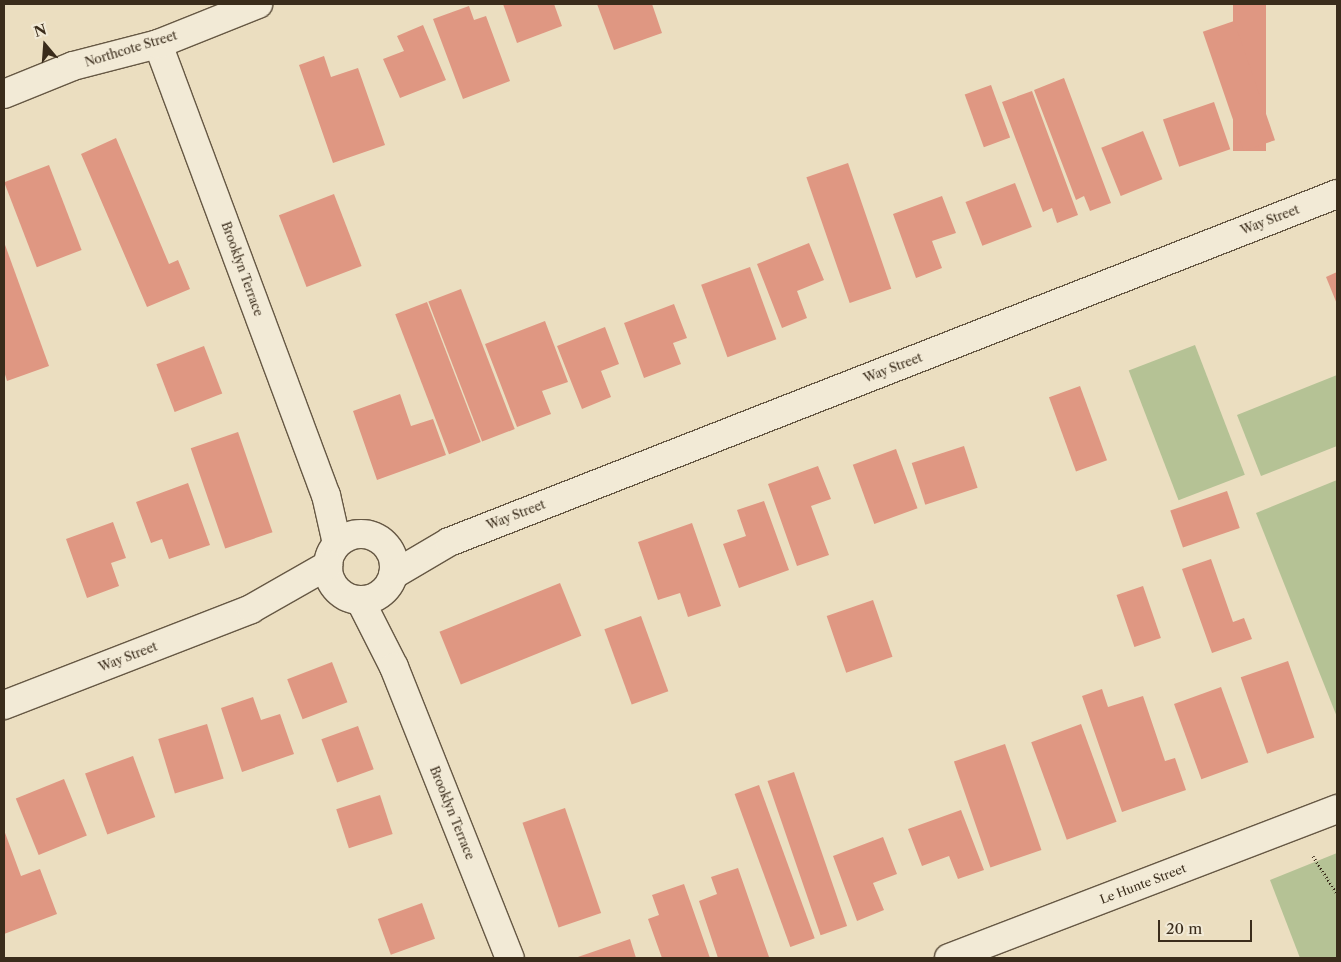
<!DOCTYPE html>
<style>
body{margin:0}
#map{position:relative;width:1341px;height:962px;overflow:hidden;background:#ebdec0;font-family:"Libre Caslon Text",serif}
div>[style]{position:absolute}
.green>*{inset:0;background:#b5c295;transform-origin:0 0}
.building>*{inset:0;background:#df9782;transform-origin:0 0}
.path>*{height:3px;margin-top:-1.5px;transform-origin:0;background:repeating-linear-gradient(90deg,#3a2c1b 0 1px,transparent 0 3.5px)}
.roads{filter:drop-shadow(1px 0 #665844) drop-shadow(-1px 0 #665844) drop-shadow(0 1px #665844) drop-shadow(0 -1px #665844)}
.street>*{height:28px;margin:-14px;padding:0 14px;transform-origin:14px;border-radius:14px;background:#f2ead6}
.street>.ring{margin:-14px;padding:0;box-sizing:content-box;background:none;border:28px solid #f2ead6;border-radius:50%}
span{translate:-50% -50%;white-space:nowrap;text-align:center;line-height:1.15;-webkit-text-stroke:4px #f2ead6;paint-order:stroke}
.street-label{font-size:12px;color:#3a2c1b}
.frame{position:absolute;inset:0;border:5px solid #3a2c1b;pointer-events:none}
.north{position:absolute;left:20px;top:20px;width:50px;height:50px;-webkit-text-stroke:4px #f2ead6;paint-order:stroke;rotate:342deg;font-size:14px;font-weight:700;line-height:20px;text-align:center;color:#3a2c1b}
.north::after{content:'';display:block;margin:auto;width:18px;height:22px;background:#3a2c1b;clip-path:polygon(50% 0,100% 100%,50% 72%,0 100%)}
.scale{position:absolute;left:1158px;top:920px;width:94px;height:22px;box-sizing:border-box;border:2px solid #3a2c1b;border-top:0;padding-left:6px;font-size:15px;line-height:18px;white-space:nowrap;color:#3a2c1b;-webkit-text-stroke:4px #f2ead6;paint-order:stroke}
</style>
<div id="map">
<div class="green">
<div style="left:1195px;top:345px;width:139px;height:71px;rotate:69deg"></div>
<div style="clip-path:polygon(1337px 375px,1337px 446px,1261px 476px,1237px 415px)"></div>
<div style="clip-path:polygon(1337px 480px,1337px 717px,1256px 513px)"></div>
<div style="clip-path:polygon(1337px 853px,1337px 958px,1300px 958px,1270px 880px)"></div>
</div>
<div class="building">
<div style="clip-path:polygon(503px 4px,554px 4px,562px 26px,517px 43px)"></div>
<div style="clip-path:polygon(597px 4px,652px 4px,662px 33px,614px 50px)"></div>
<div style="left:1233px;top:4px;width:33px;height:147px"></div>
<div style="clip-path:polygon(469px 6px,474px 20px,486px 16px,510px 81px,463px 99px,433px 19px)"></div>
<div style="left:1234px;top:21px;width:126px;height:33px;rotate:71deg"></div>
<div style="clip-path:polygon(423px 25px,446px 80px,400px 98px,383px 59px,404px 51px,397px 36px)"></div>
<div style="clip-path:polygon(324px 56px,331px 77px,358px 68px,385px 145px,333px 163px,299px 65px)"></div>
<div style="clip-path:polygon(1064px 78px,1111px 203px,1090px 211px,1084px 196px,1076px 200px,1034px 90px)"></div>
<div style="left:991px;top:85px;width:56px;height:28px;rotate:70deg"></div>
<div style="clip-path:polygon(1032px 91px,1078px 215px,1057px 223px,1052px 208px,1043px 212px,1002px 102px)"></div>
<div style="left:1214px;top:102px;width:50px;height:54px;rotate:71deg"></div>
<div style="left:1143px;top:131px;width:52px;height:45px;rotate:68deg"></div>
<div style="clip-path:polygon(116px 138px,169px 264px,178px 260px,190px 289px,147px 307px,81px 154px)"></div>
<div style="left:848px;top:163px;width:133px;height:44px;rotate:71deg"></div>
<div style="left:49px;top:165px;width:91px;height:48px;rotate:69deg"></div>
<div style="left:1015px;top:183px;width:47px;height:53px;rotate:69deg"></div>
<div style="left:334px;top:194px;width:77px;height:59px;rotate:69deg"></div>
<div style="clip-path:polygon(942px 196px,956px 233px,932px 241px,942px 268px,916px 278px,893px 214px)"></div>
<div style="clip-path:polygon(4px 242px,49px 366px,7px 381px,4px 371px)"></div>
<div style="clip-path:polygon(809px 243px,824px 280px,797px 291px,807px 318px,782px 328px,757px 264px)"></div>
<div style="left:750px;top:267px;width:77px;height:52px;rotate:70deg"></div>
<div style="clip-path:polygon(1337px 272px,1337px 304px,1326px 277px)"></div>
<div style="left:461px;top:289px;width:150px;height:35px;rotate:69deg"></div>
<div style="left:427px;top:302px;width:150px;height:34px;rotate:69deg"></div>
<div style="clip-path:polygon(674px 304px,687px 338px,673px 343px,681px 364px,644px 378px,624px 323px)"></div>
<div style="clip-path:polygon(545px 321px,568px 382px,542px 391px,551px 414px,517px 427px,485px 344px)"></div>
<div style="clip-path:polygon(605px 327px,619px 364px,601px 371px,611px 397px,582px 409px,557px 346px)"></div>
<div style="left:204px;top:346px;width:51px;height:51px;rotate:69deg"></div>
<div style="left:1080px;top:386px;width:79px;height:33px;rotate:70deg"></div>
<div style="clip-path:polygon(400px 394px,411px 426px,433px 419px,446px 455px,377px 480px,353px 411px)"></div>
<div style="left:238px;top:432px;width:106px;height:50px;rotate:71deg"></div>
<div style="left:964px;top:446px;width:44px;height:55px;rotate:72deg"></div>
<div style="left:896px;top:449px;width:63px;height:46px;rotate:70deg"></div>
<div style="clip-path:polygon(818px 466px,831px 499px,811px 506px,829px 555px,797px 566px,768px 484px)"></div>
<div style="clip-path:polygon(188px 483px,210px 545px,169px 559px,162px 539px,151px 543px,136px 502px)"></div>
<div style="left:1227px;top:491px;width:39px;height:60px;rotate:71deg"></div>
<div style="clip-path:polygon(764px 501px,789px 570px,739px 588px,723px 544px,746px 536px,737px 510px)"></div>
<div style="clip-path:polygon(113px 522px,126px 558px,111px 563px,119px 586px,87px 598px,66px 539px)"></div>
<div style="clip-path:polygon(692px 523px,721px 606px,688px 617px,680px 593px,658px 600px,638px 542px)"></div>
<div style="clip-path:polygon(1211px 559px,1233px 622px,1244px 618px,1252px 639px,1212px 653px,1182px 569px)"></div>
<div style="left:560px;top:583px;width:57px;height:130px;rotate:68deg"></div>
<div style="left:1143px;top:586px;width:55px;height:28px;rotate:71deg"></div>
<div style="left:873px;top:600px;width:60px;height:49px;rotate:71deg"></div>
<div style="left:641px;top:616px;width:80px;height:39px;rotate:70deg"></div>
<div style="left:1288px;top:661px;width:81px;height:50px;rotate:71deg"></div>
<div style="left:332px;top:662px;width:43px;height:48px;rotate:69deg"></div>
<div style="left:1221px;top:687px;width:80px;height:50px;rotate:70deg"></div>
<div style="clip-path:polygon(1102px 689px,1108px 707px,1143px 696px,1165px 761px,1175px 758px,1186px 790px,1122px 812px,1082px 696px)"></div>
<div style="clip-path:polygon(253px 697px,261px 720px,280px 714px,294px 754px,242px 772px,221px 708px)"></div>
<div style="left:207px;top:724px;width:57px;height:51px;rotate:73deg"></div>
<div style="left:1081px;top:724px;width:104px;height:53px;rotate:70deg"></div>
<div style="left:358px;top:726px;width:46px;height:39px;rotate:70deg"></div>
<div style="left:1005px;top:744px;width:112px;height:54px;rotate:71deg"></div>
<div style="left:133px;top:756px;width:65px;height:51px;rotate:70deg"></div>
<div style="left:794px;top:772px;width:163px;height:28px;rotate:71deg"></div>
<div style="left:64px;top:779px;width:61px;height:52px;rotate:68deg"></div>
<div style="left:759px;top:785px;width:163px;height:26px;rotate:70deg"></div>
<div style="left:380px;top:795px;width:41px;height:46px;rotate:72deg"></div>
<div style="left:565px;top:808px;width:111px;height:45px;rotate:71deg"></div>
<div style="clip-path:polygon(961px 810px,984px 870px,958px 879px,949px 856px,922px 866px,908px 829px)"></div>
<div style="clip-path:polygon(4px 830px,21px 876px,40px 869px,57px 914px,4px 934px)"></div>
<div style="clip-path:polygon(883px 837px,897px 874px,873px 883px,884px 910px,857px 921px,833px 856px)"></div>
<div style="clip-path:polygon(738px 868px,769px 957px,766px 958px,718px 958px,699px 901px,717px 894px,711px 877px)"></div>
<div style="clip-path:polygon(684px 884px,710px 958px,662px 958px,648px 919px,659px 915px,652px 895px)"></div>
<div style="left:422px;top:903px;width:38px;height:47px;rotate:70deg"></div>
<div style="clip-path:polygon(630px 939px,636px 958px,575px 958px)"></div>
</div>
<div class="path">
<div style="left:1313px;top:856px;width:45px;rotate:57.7deg"></div>
</div>
<div class="roads">
<div class="street">
<div style="left:158px;top:44px;width:481px;rotate:69.6deg"></div>
<div style="left:326px;top:495px;width:50px;rotate:77.3deg"></div>
<div style="left:4px;top:94px;width:74px;rotate:-22.1deg"></div>
<div style="left:73px;top:66px;width:88px;rotate:-14.5deg"></div>
<div style="left:158px;top:44px;width:108px;rotate:-21.8deg"></div>
<div class="ring" style="left:328px;top:534px;width:38px;height:38px"></div>
<div style="left:393px;top:575px;width:65px;rotate:-30.5deg"></div>
<div style="left:449px;top:542px;width:954px;rotate:-21.4deg"></div>
<div style="left:360px;top:600px;width:75px;rotate:63.1deg"></div>
<div style="left:394px;top:667px;width:313px;rotate:68.3deg"></div>
<div style="left:4px;top:705px;width:265px;rotate:-21.2deg"></div>
<div style="left:251px;top:609px;width:89px;rotate:-29.7deg"></div>
<div style="left:949px;top:958px;width:416px;rotate:-21deg"></div>
</div>
</div>
<div class="street-label">
<span style="left:131px;top:49px;rotate:-17deg">Northcote Street</span>
<span style="left:1270px;top:220px;rotate:-21deg">Way Street</span>
<span style="left:242px;top:269px;rotate:70deg">Brooklyn Terrace</span>
<span style="left:893px;top:368px;rotate:-21deg">Way Street</span>
<span style="left:516px;top:515px;rotate:-21deg">Way Street</span>
<span style="left:128px;top:657px;rotate:-21deg">Way Street</span>
<span style="left:452px;top:813px;rotate:68deg">Brooklyn Terrace</span>
<span style="left:1143px;top:884px;rotate:-21deg">Le Hunte Street</span>
</div>
<div class="frame"></div>
<div class="north">N</div>
<div class="scale">20 m</div>
</div>
